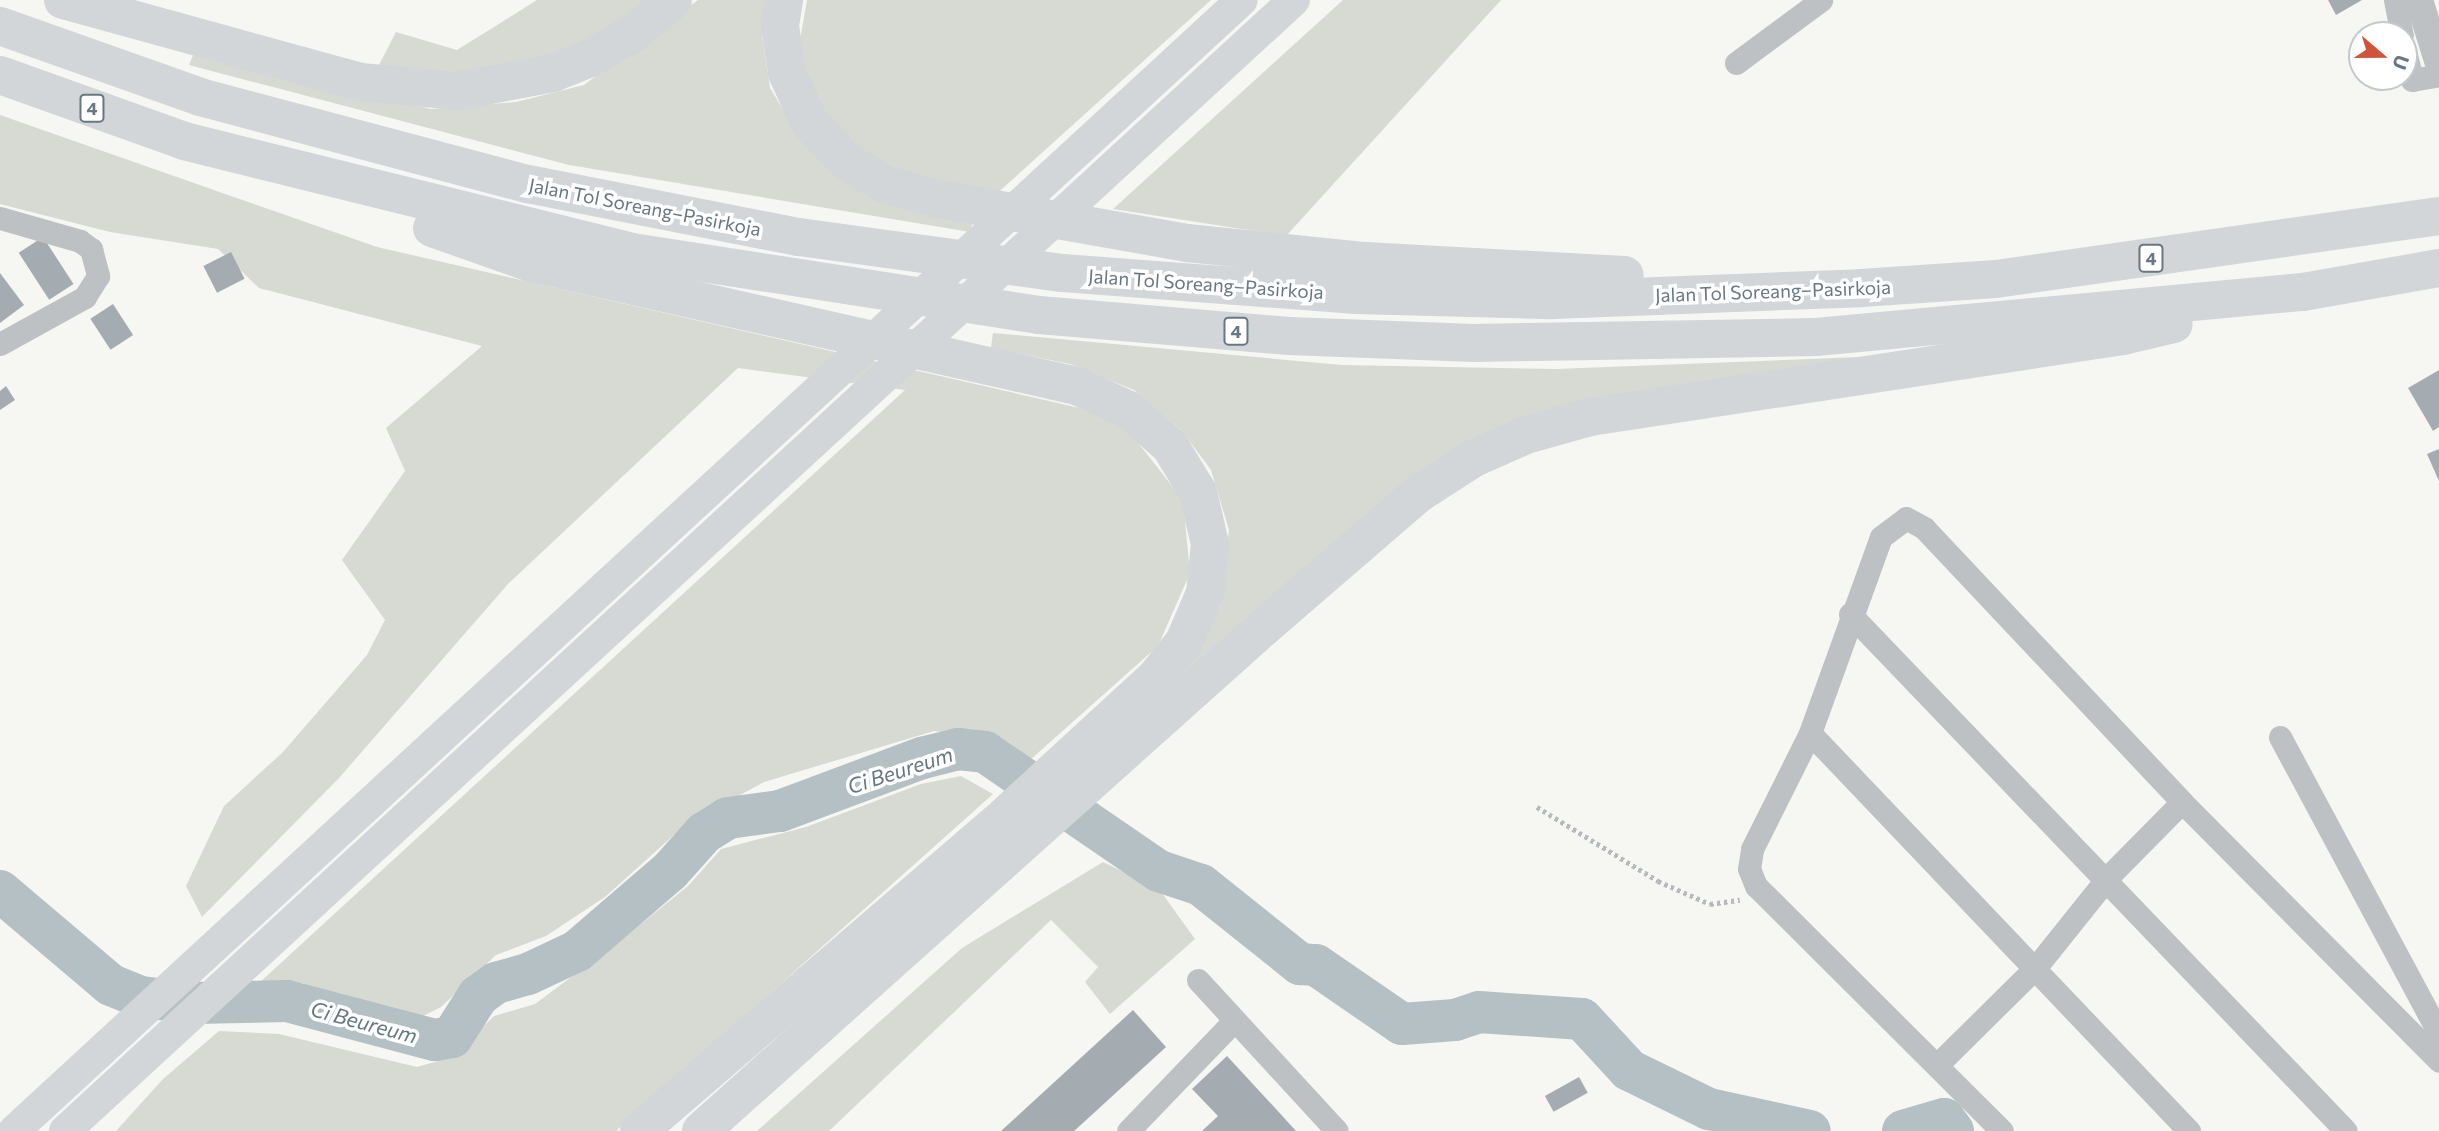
<!DOCTYPE html>
<meta charset="utf-8">
<style>
body{margin:0}
#map{position:relative;width:2439px;height:1131px;overflow:hidden;background:#f6f6f3;font-family:Commissioner,sans-serif}
div>[style]{position:absolute}
.green>*{inset:0;background:#d6dad3}
.river>*{height:42px;margin:-21px;padding:0 21px;transform-origin:21px;border-radius:21px;background:#b4c0c3}
.building>*{inset:0;background:#a5acb1;transform-origin:0 0}
.path>*{height:4.5px;margin-top:-2.25px;transform-origin:0;background:repeating-linear-gradient(90deg,#b7babc 0 3.5px,transparent 0 7px)}
.minor>*{height:23px;margin:-11.5px;padding:0 11.5px;transform-origin:11.5px;border-radius:11.5px;background:#bdc1c4}
.tertiary>*{height:28px;margin:-14px;padding:0 14px;transform-origin:14px;border-radius:14px;background:#bdc1c4}
.secondary>*{height:32px;margin:-16px;padding:0 16px;transform-origin:16px;border-radius:16px;background:#d2d6d9}
.motorway>*{height:38px;margin:-19px;padding:0 19px;transform-origin:19px;border-radius:19px;background:#d2d6d9}
span{translate:-50% -50%;white-space:nowrap;text-align:center;line-height:1.15;-webkit-text-stroke:7px #fff;paint-order:stroke}
.shield-label span{padding:2px 5px;background:#fff;border:2px solid;border-radius:5px;-webkit-text-stroke-width:0}
.shield-label{font-size:18px;color:#687781;font-weight:700}
.street-label{font-size:19px;color:#687781}
.water-label{font-size:21px;color:#64777d;font-style:italic}
.north{position:absolute;left:2348px;top:21px;width:70px;height:70px;box-sizing:border-box;background:#fff;border:2px solid #c3c9cd;border-radius:50%;rotate:110deg;font-size:19px;font-weight:700;line-height:28px;text-align:center;color:#687781}
.north::after{content:'';display:block;margin:auto;width:24px;height:32px;background:#cf5439;clip-path:polygon(50% 0,100% 100%,50% 72%,0 100%)}
</style>
<div id="map">
<div class="green">
<div style="clip-path:polygon(537px 0,654px 0,612px 32px,495px 76px,379px 65px,396px 32px,457px 50px)"></div>
<div style="clip-path:polygon(698px 0,767px 0,762px 35px,770px 88px,803px 142px,973px 222px,970px 232px,569px 165px,189px 65px,194px 53px,431px 109px,516px 102px,584px 85px)"></div>
<div style="clip-path:polygon(807px 0,1211px 0,993px 197px,924px 185px,866px 158px,809px 95px,799px 46px)"></div>
<div style="clip-path:polygon(1343px 0,1501px 0,1286px 236px,1113px 209px)"></div>
<div style="clip-path:polygon(0 115px,377px 247px,1106px 414px,1139px 444px,1183px 500px,1190px 573px,1158px 646px,1030px 760px,1001px 739px,934px 731px,764px 782px,685px 825px,605px 897px,546px 936px,496px 955px,441px 1007px,419px 1018px,388px 1007px,339px 1007px,303px 983px,258px 984px,905px 390px,738px 368px,508px 584px,339px 778px,202px 917px,186px 886px,224px 806px,283px 752px,367px 655px,385px 620px,342px 560px,405px 471px,386px 428px,482px 346px,259px 288px,218px 249px,110px 232px,0 204px)"></div>
<div style="clip-path:polygon(993px 333px,1342px 365px,1556px 369px,1859px 357px,1460px 451px,1179px 679px,1221px 604px,1229px 530px,1211px 470px,1182px 431px,1134px 390px,1070px 364px,991px 348px)"></div>
<div style="clip-path:polygon(961px 776px,993px 794px,616px 1131px,116px 1131px,163px 1079px,219px 1031px,279px 1034px,417px 1067px,452px 1057px,494px 1016px,535px 1004px,621px 940px,688px 886px,721px 849px,806px 827px,921px 784px)"></div>
<div style="clip-path:polygon(1103px 862px,1159px 889px,1195px 939px,1110px 1014px,1085px 982px,1098px 967px,1051px 920px,829px 1131px,757px 1131px,962px 948px)"></div>
</div>
<div class="river">
<div style="left:0;top:891px;width:145px;rotate:40.3deg"></div>
<div style="left:111px;top:985px;width:32px;rotate:22deg"></div>
<div style="left:141px;top:997px;width:53px;rotate:6.5deg"></div>
<div style="left:194px;top:1003px;width:93px;rotate:-1.2deg"></div>
<div style="left:287px;top:1001px;width:153px;rotate:14.8deg"></div>
<div style="left:435px;top:1040px;width:17px;rotate:-10deg"></div>
<div style="left:452px;top:1037px;width:49px;rotate:-57.6deg"></div>
<div style="left:478px;top:996px;width:22px;rotate:-36deg"></div>
<div style="left:496px;top:983px;width:33px;rotate:-16deg"></div>
<div style="left:528px;top:974px;width:54px;rotate:-25.1deg"></div>
<div style="left:577px;top:951px;width:123px;rotate:-40.7deg"></div>
<div style="left:670px;top:871px;width:51px;rotate:-48.2deg"></div>
<div style="left:704px;top:833px;width:28px;rotate:-32deg"></div>
<div style="left:728px;top:818px;width:52px;rotate:-7.7deg"></div>
<div style="left:780px;top:811px;width:152px;rotate:-20.5deg"></div>
<div style="left:922px;top:758px;width:37px;rotate:-14deg"></div>
<div style="left:958px;top:749px;width:27px;rotate:6deg"></div>
<div style="left:985px;top:752px;width:211px;rotate:34.4deg"></div>
<div style="left:1159px;top:871px;width:44px;rotate:18.4deg"></div>
<div style="left:1201px;top:885px;width:127px;rotate:38.6deg"></div>
<div style="left:1300px;top:964px;width:16px;rotate:4deg"></div>
<div style="left:1316px;top:965px;width:104px;rotate:34.5deg"></div>
<div style="left:1402px;top:1024px;width:53px;rotate:-4.3deg"></div>
<div style="left:1455px;top:1020px;width:25px;rotate:-18deg"></div>
<div style="left:1479px;top:1012px;width:103px;rotate:3.9deg"></div>
<div style="left:1582px;top:1019px;width:69px;rotate:47.3deg"></div>
<div style="left:1629px;top:1070px;width:89px;rotate:26deg"></div>
<div style="left:1709px;top:1109px;width:103px;rotate:12.3deg"></div>
<div style="left:1903px;top:1131px;width:43px;rotate:-16.3deg"></div>
<div style="left:1944px;top:1119px;width:15px;rotate:53deg"></div>
</div>
<div class="building">
<div style="clip-path:polygon(2328px 0,2362px 0,2336px 15px)"></div>
<div style="left:43px;top:237px;width:56px;height:29px;rotate:57deg"></div>
<div style="left:231px;top:252px;width:30px;height:31px;rotate:63deg"></div>
<div style="clip-path:polygon(0 273px,24px 305px,0 323px)"></div>
<div style="left:113px;top:304px;width:37px;height:27px;rotate:57deg"></div>
<div style="clip-path:polygon(2439px 370px,2439px 427px,2433px 431px,2408px 388px)"></div>
<div style="clip-path:polygon(6px 386px,15px 400px,0 410px,0 391px)"></div>
<div style="clip-path:polygon(2439px 449px,2439px 481px,2427px 454px)"></div>
<div style="clip-path:polygon(1133px 1010px,1166px 1047px,1084px 1122px,1074px 1131px,1001px 1131px)"></div>
<div style="clip-path:polygon(1227px 1056px,1276px 1109px,1296px 1131px,1202px 1131px,1218px 1116px,1192px 1089px)"></div>
<div style="left:1579px;top:1077px;width:18px;height:39px;rotate:61deg"></div>
</div>
<div class="path">
<div style="left:1537px;top:807px;width:142px;rotate:31.4deg"></div>
<div style="left:1658px;top:881px;width:57px;rotate:23.9deg"></div>
<div style="left:1710px;top:904px;width:30px;rotate:-8deg"></div>
</div>
<div class="minor">
<div style="left:2395px;top:0;width:36px;rotate:79deg"></div>
<div style="left:2404px;top:47px;width:34px;rotate:76deg"></div>
<div style="left:2412px;top:80px;width:27px;rotate:-10deg"></div>
<div style="left:1736px;top:63px;width:106px;rotate:-36.5deg"></div>
<div style="left:0;top:218px;width:83px;rotate:16deg"></div>
<div style="left:80px;top:241px;width:14px;rotate:36deg"></div>
<div style="left:91px;top:249px;width:28px;rotate:75deg"></div>
<div style="left:98px;top:276px;width:25px;rotate:122deg"></div>
<div style="left:85px;top:297px;width:97px;rotate:151.1deg"></div>
<div style="left:1850px;top:614px;width:716px;rotate:46.19deg"></div>
<div style="left:1810px;top:733px;width:550px;rotate:46.4deg"></div>
<div style="left:2280px;top:737px;width:336px;rotate:61.8deg"></div>
<div style="left:1198px;top:980px;width:205px;rotate:47.4deg"></div>
<div style="left:1938px;top:1064px;width:138px;rotate:-44.7deg"></div>
<div style="left:2036px;top:967px;width:115px;rotate:-51.3deg"></div>
<div style="left:2108px;top:877px;width:105px;rotate:-45.4deg"></div>
<div style="left:1128px;top:1131px;width:153px;rotate:-46.1deg"></div>
<div style="left:2002px;top:1131px;width:347px;rotate:-135.1deg"></div>
<div style="left:1756px;top:886px;width:18px;rotate:-112deg"></div>
<div style="left:1749px;top:869px;width:20px;rotate:-81deg"></div>
<div style="left:1752px;top:849px;width:130px;rotate:-63.4deg"></div>
<div style="left:1810px;top:733px;width:208px;rotate:-70.1deg"></div>
<div style="left:1881px;top:537px;width:31px;rotate:-37deg"></div>
<div style="left:1906px;top:518px;width:21px;rotate:29deg"></div>
<div style="left:1924px;top:528px;width:376px;rotate:46.7deg"></div>
<div style="left:2182px;top:802px;width:365px;rotate:45.2deg"></div>
</div>
<div class="tertiary">
<div style="left:2419px;top:0;width:67px;rotate:72.6deg"></div>
</div>
<div class="secondary">
<div style="left:14px;top:1131px;width:1669px;rotate:-42.65deg"></div>
<div style="left:65px;top:1131px;width:1670px;rotate:-42.62deg"></div>
</div>
<div class="motorway">
<div style="left:63px;top:0;width:308px;rotate:15.4deg"></div>
<div style="left:360px;top:82px;width:99px;rotate:5.2deg"></div>
<div style="left:459px;top:91px;width:96px;rotate:-10.8deg"></div>
<div style="left:553px;top:73px;width:40px;rotate:-22deg"></div>
<div style="left:590px;top:58px;width:51px;rotate:-29.6deg"></div>
<div style="left:634px;top:33px;width:51px;rotate:-40.2deg"></div>
<div style="left:784px;top:0;width:26px;rotate:99deg"></div>
<div style="left:780px;top:26px;width:48px;rotate:81.5deg"></div>
<div style="left:787px;top:73px;width:55px;rotate:65.3deg"></div>
<div style="left:810px;top:123px;width:52px;rotate:46.5deg"></div>
<div style="left:846px;top:161px;width:44px;rotate:31.2deg"></div>
<div style="left:884px;top:184px;width:56px;rotate:15.5deg"></div>
<div style="left:938px;top:199px;width:253px;rotate:10deg"></div>
<div style="left:1187px;top:243px;width:179px;rotate:5.8deg"></div>
<div style="left:1365px;top:261px;width:260px;rotate:3.1deg"></div>
<div style="left:0;top:26px;width:212px;rotate:19.5deg"></div>
<div style="left:200px;top:97px;width:339px;rotate:14.9deg"></div>
<div style="left:528px;top:184px;width:276px;rotate:11.1deg"></div>
<div style="left:799px;top:237px;width:266px;rotate:7.8deg"></div>
<div style="left:1063px;top:273px;width:294px;rotate:4.3deg"></div>
<div style="left:1356px;top:295px;width:197px;rotate:1.5deg"></div>
<div style="left:1553px;top:300px;width:308px;rotate:-2.2deg"></div>
<div style="left:1861px;top:288px;width:135px;rotate:-3.8deg"></div>
<div style="left:1996px;top:279px;width:447px;rotate:-8.1deg"></div>
<div style="left:0;top:75px;width:195px;rotate:19.7deg"></div>
<div style="left:184px;top:141px;width:462px;rotate:13.9deg"></div>
<div style="left:632px;top:252px;width:412px;rotate:8.8deg"></div>
<div style="left:1039px;top:315px;width:251px;rotate:4.8deg"></div>
<div style="left:1289px;top:336px;width:185px;rotate:2.2deg"></div>
<div style="left:1474px;top:343px;width:342px;rotate:-1deg"></div>
<div style="left:1816px;top:337px;width:489px;rotate:-5.3deg"></div>
<div style="left:2303px;top:292px;width:138px;rotate:-10deg"></div>
<div style="left:432px;top:228px;width:105px;rotate:19.5deg"></div>
<div style="left:531px;top:263px;width:560px;rotate:12.7deg"></div>
<div style="left:1077px;top:386px;width:57px;rotate:24.8deg"></div>
<div style="left:1129px;top:410px;width:55px;rotate:41.3deg"></div>
<div style="left:1170px;top:446px;width:54px;rotate:58.7deg"></div>
<div style="left:1198px;top:492px;width:53px;rotate:77deg"></div>
<div style="left:1210px;top:544px;width:49px;rotate:95.8deg"></div>
<div style="left:1205px;top:593px;width:53px;rotate:113.2deg"></div>
<div style="left:1184px;top:642px;width:45px;rotate:128.7deg"></div>
<div style="left:1156px;top:677px;width:216px;rotate:137.4deg"></div>
<div style="left:997px;top:823px;width:472px;rotate:139.3deg"></div>
<div style="left:701px;top:1131px;width:757px;rotate:-41.84deg"></div>
<div style="left:1265px;top:626px;width:202px;rotate:-40.8deg"></div>
<div style="left:1418px;top:494px;width:64px;rotate:-32.9deg"></div>
<div style="left:1472px;top:459px;width:59px;rotate:-24deg"></div>
<div style="left:1526px;top:435px;width:66px;rotate:-15.7deg"></div>
<div style="left:1590px;top:417px;width:539px;rotate:-8.64deg"></div>
<div style="left:2123px;top:336px;width:52px;rotate:-13.2deg"></div>
</div>
<div class="shield-label">
<span style="left:92px;top:108px">4</span>
<span style="left:2151px;top:258px">4</span>
<span style="left:1236px;top:331px">4</span>
</div>
<div class="street-label">
<span style="left:645px;top:207px;rotate:11deg">Jalan Tol Soreang–Pasirkoja</span>
<span style="left:1206px;top:284px;rotate:4deg">Jalan Tol Soreang–Pasirkoja</span>
<span style="left:1773px;top:291px;rotate:-2deg">Jalan Tol Soreang–Pasirkoja</span>
</div>
<div class="water-label">
<span style="left:900px;top:770px;rotate:-18deg">Ci Beureum</span>
<span style="left:364px;top:1022px;rotate:15deg">Ci Beureum</span>
</div>
<div class="north">U</div>
</div>
